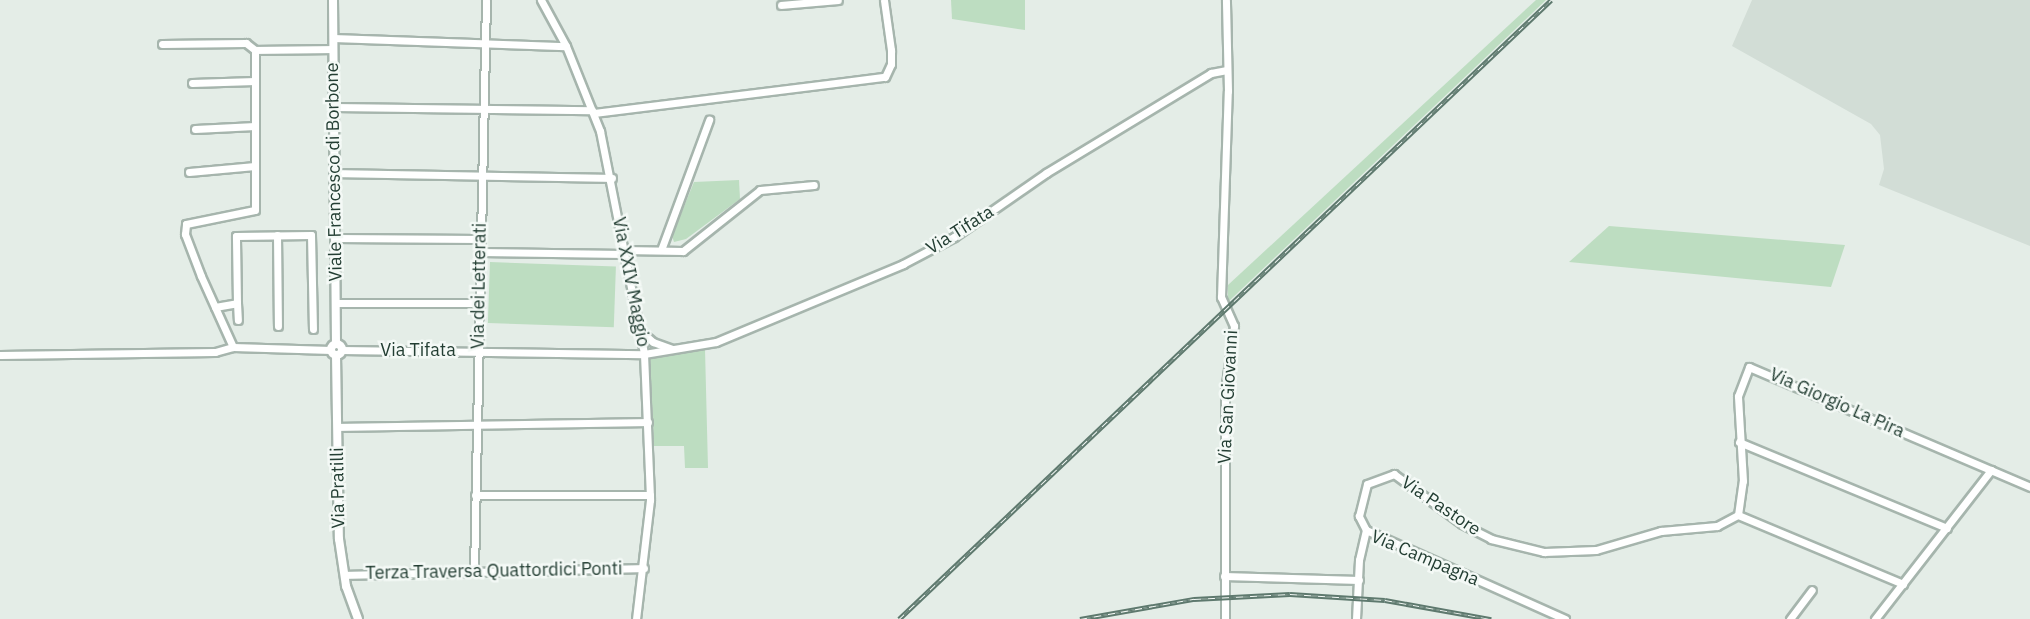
<!DOCTYPE html>
<style>
body{margin:0}
#map{position:relative;width:2030px;height:619px;overflow:hidden;background:#e4ede7;font-family:"IBM Plex Sans",sans-serif}
div>[style]{position:absolute}
.built>*{inset:0;background:#d2ddd6}
.green>*{inset:0;background:#bdddc1;transform-origin:0 0}
.roads{filter:drop-shadow(2px 0 #a6b5ad) drop-shadow(-2px 0 #a6b5ad) drop-shadow(0 2px #a6b5ad) drop-shadow(0 -2px #a6b5ad)}
.minor>*{height:7px;margin:-3.5px;padding:0 3.5px;transform-origin:3.5px;border-radius:3.5px;background:#fff}
.tertiary>*{height:8px;margin:-4px;padding:0 4px;transform-origin:4px;border-radius:4px;background:#fff}
.tertiary>.ring{margin:-4px;padding:0;box-sizing:content-box;background:none;border:8px solid #fff;border-radius:50%}
.rail>*{height:4.5px;margin-top:-2.25px;transform-origin:0;background:repeating-linear-gradient(90deg,#f4f9f6 0 7px,#5e796e 0 14px);box-sizing:border-box;border-block:2px solid #5e796e}
span{translate:-50% -50%;white-space:nowrap;text-align:center;line-height:1.15;-webkit-text-stroke:5px #f4f9f6;paint-order:stroke}
.street-label{font-size:18px;color:#233e33}
</style>
<div id="map">
<div class="built">
<div style="clip-path:polygon(1752px 0,2030px 0,2030px 246px,1879px 185px,1884px 169px,1880px 135px,1871px 124px,1732px 46px)"></div>
</div>
<div class="green">
<div style="clip-path:polygon(951px 0,1025px 0,1025px 30px,952px 19px)"></div>
<div style="clip-path:polygon(1536px 0,1546px 0,1228px 302px,1228px 285px)"></div>
<div style="clip-path:polygon(739px 180px,740px 199px,686px 239px,674px 242px,672px 236px,694px 182px)"></div>
<div style="clip-path:polygon(1609px 226px,1845px 245px,1831px 287px,1569px 262px)"></div>
<div style="left:490px;top:262px;width:126px;height:61px;rotate:2deg"></div>
<div style="clip-path:polygon(705px 349px,708px 468px,685px 468px,684px 446px,654px 446px,650px 358px)"></div>
</div>
<div class="roads">
<div class="minor">
<div style="left:541px;top:0;width:52px;rotate:61.5deg"></div>
<div style="left:566px;top:46px;width:92px;rotate:68.2deg"></div>
<div style="left:600px;top:131px;width:227px;rotate:78.8deg"></div>
<div style="left:644px;top:354px;width:146px;rotate:87.6deg"></div>
<div style="left:650px;top:500px;width:120px;rotate:96.7deg"></div>
<div style="left:781px;top:5px;width:57px;rotate:-5deg"></div>
<div style="left:333px;top:38px;width:233px;rotate:2deg"></div>
<div style="left:162px;top:44px;width:84px;rotate:-0.7deg"></div>
<div style="left:246px;top:43px;width:11px;rotate:38deg"></div>
<div style="left:192px;top:83px;width:63px;rotate:-1.8deg"></div>
<div style="left:334px;top:107px;width:258px;rotate:0.7deg"></div>
<div style="left:594px;top:113px;width:293px;rotate:-7.1deg"></div>
<div style="left:885px;top:77px;width:14px;rotate:-65deg"></div>
<div style="left:891px;top:64px;width:14px;rotate:-90deg"></div>
<div style="left:891px;top:50px;width:50px;rotate:-98deg"></div>
<div style="left:195px;top:129px;width:60px;rotate:-2.9deg"></div>
<div style="left:189px;top:172px;width:66px;rotate:-5.2deg"></div>
<div style="left:334px;top:173px;width:278px;rotate:1deg"></div>
<div style="left:277px;top:235px;width:91px;rotate:89.4deg"></div>
<div style="left:335px;top:238px;width:145px;rotate:0.4deg"></div>
<div style="left:623px;top:250px;width:60px;rotate:1deg"></div>
<div style="left:683px;top:251px;width:98px;rotate:-38.4deg"></div>
<div style="left:760px;top:190px;width:54px;rotate:-5.3deg"></div>
<div style="left:661px;top:250px;width:139px;rotate:-69.7deg"></div>
<div style="left:480px;top:252px;width:144px;rotate:0.8deg"></div>
<div style="left:237px;top:303px;width:17px;rotate:87deg"></div>
<div style="left:336px;top:303px;width:143px"></div>
<div style="left:215px;top:307px;width:22px;rotate:-10deg"></div>
<div style="left:237px;top:303px;width:67px;rotate:-90.9deg"></div>
<div style="left:236px;top:236px;width:75px;rotate:-0.8deg"></div>
<div style="left:311px;top:235px;width:94px;rotate:88.8deg"></div>
<div style="left:638px;top:329px;width:20px;rotate:41deg"></div>
<div style="left:653px;top:342px;width:20px;rotate:20deg"></div>
<div style="left:233px;top:347px;width:78px;rotate:-114.3deg"></div>
<div style="left:201px;top:276px;width:45px;rotate:-110.9deg"></div>
<div style="left:185px;top:234px;width:10px;rotate:-84deg"></div>
<div style="left:186px;top:224px;width:70px;rotate:-11.5deg"></div>
<div style="left:255px;top:210px;width:160px;rotate:-90deg"></div>
<div style="left:255px;top:50px;width:78px;rotate:-0.7deg"></div>
<div style="left:341px;top:350px;width:303px;rotate:0.8deg"></div>
<div style="left:644px;top:354px;width:73px;rotate:-9.5deg"></div>
<div style="left:716px;top:342px;width:203px;rotate:-22.6deg"></div>
<div style="left:903px;top:264px;width:58px;rotate:-27.9deg"></div>
<div style="left:954px;top:237px;width:112px;rotate:-34.8deg"></div>
<div style="left:1046px;top:173px;width:193px;rotate:-31.2deg"></div>
<div style="left:1211px;top:73px;width:16px;rotate:-11deg"></div>
<div style="left:0;top:355px;width:215px;rotate:-0.8deg"></div>
<div style="left:215px;top:352px;width:19px;rotate:-16deg"></div>
<div style="left:233px;top:347px;width:98px;rotate:1.8deg"></div>
<div style="left:337px;top:427px;width:311px;rotate:-0.9deg"></div>
<div style="left:1739px;top:442px;width:225px;rotate:22.5deg"></div>
<div style="left:475px;top:495px;width:175px"></div>
<div style="left:1738px;top:515px;width:34px;rotate:-82deg"></div>
<div style="left:1743px;top:481px;width:85px;rotate:-93.4deg"></div>
<div style="left:1738px;top:396px;width:31px;rotate:-69deg"></div>
<div style="left:1749px;top:367px;width:306px;rotate:23.1deg"></div>
<div style="left:1738px;top:515px;width:179px;rotate:22.7deg"></div>
<div style="left:1366px;top:530px;width:16px;rotate:-117deg"></div>
<div style="left:1359px;top:516px;width:33px;rotate:-76deg"></div>
<div style="left:1367px;top:484px;width:29px;rotate:-20deg"></div>
<div style="left:1394px;top:474px;width:84px;rotate:36.3deg"></div>
<div style="left:1462px;top:524px;width:33px;rotate:27deg"></div>
<div style="left:1491px;top:539px;width:55px;rotate:13.8deg"></div>
<div style="left:1544px;top:552px;width:52px;rotate:-2.2deg"></div>
<div style="left:1596px;top:550px;width:68px;rotate:-16.3deg"></div>
<div style="left:1661px;top:531px;width:56px;rotate:-5.1deg"></div>
<div style="left:1717px;top:526px;width:24px;rotate:-28deg"></div>
<div style="left:474px;top:572px;width:572px;rotate:-88.8deg"></div>
<div style="left:344px;top:575px;width:300px;rotate:-1.3deg"></div>
<div style="left:1224px;top:576px;width:135px;rotate:1.7deg"></div>
<div style="left:1225px;top:619px;width:228px;rotate:-90deg"></div>
<div style="left:1225px;top:391px;width:66px;rotate:-82.1deg"></div>
<div style="left:1234px;top:326px;width:32px;rotate:-114deg"></div>
<div style="left:1221px;top:297px;width:206px;rotate:-88.1deg"></div>
<div style="left:1228px;top:91px;width:91px;rotate:-91.3deg"></div>
<div style="left:1356px;top:619px;width:59px;rotate:-87.1deg"></div>
<div style="left:1359px;top:560px;width:31px;rotate:-77deg"></div>
<div style="left:1366px;top:530px;width:218px;rotate:24.1deg"></div>
<div style="left:1790px;top:619px;width:36px;rotate:-53deg"></div>
<div style="left:1875px;top:619px;width:189px;rotate:-52.1deg"></div>
</div>
<div class="tertiary">
<div style="left:333px;top:0;width:344px;rotate:89.5deg"></div>
<div class="ring" style="left:330.5px;top:343.5px;width:3px;height:3px"></div>
<div style="left:336px;top:355px;width:184px;rotate:89.1deg"></div>
<div style="left:339px;top:539px;width:48px;rotate:81.5deg"></div>
<div style="left:346px;top:586px;width:35px;rotate:70deg"></div>
</div>
</div>
<div class="rail">
<div style="left:899px;top:619px;width:899px;rotate:-43.51deg"></div>
<div style="left:1080px;top:619px;width:116px;rotate:-10deg"></div>
<div style="left:1194px;top:599px;width:96px;rotate:-3deg"></div>
<div style="left:1290px;top:594px;width:95px;rotate:3.6deg"></div>
<div style="left:1385px;top:600px;width:108px;rotate:10.2deg"></div>
</div>
<div class="street-label">
<span style="left:334px;top:172px;rotate:-91deg">Viale Francesco di Borbone</span>
<span style="left:960px;top:230px;rotate:-32deg">Via Tifata</span>
<span style="left:631px;top:282px;rotate:79deg">Via XXIV Maggio</span>
<span style="left:479px;top:286px;rotate:-89deg">Via dei Letterati</span>
<span style="left:418px;top:350px">Via Tifata</span>
<span style="left:1228px;top:397px;rotate:-87deg">Via San Giovanni</span>
<span style="left:1837px;top:403px;rotate:24deg">Via Giorgio La Pira</span>
<span style="left:338px;top:488px;rotate:-91deg">Via Pratilli</span>
<span style="left:1441px;top:506px;rotate:34deg">Via Pastore</span>
<span style="left:1425px;top:558px;rotate:23deg">Via Campagna</span>
<span style="left:494px;top:571px;rotate:-1deg">Terza Traversa Quattordici Ponti</span>
</div>
</div>
